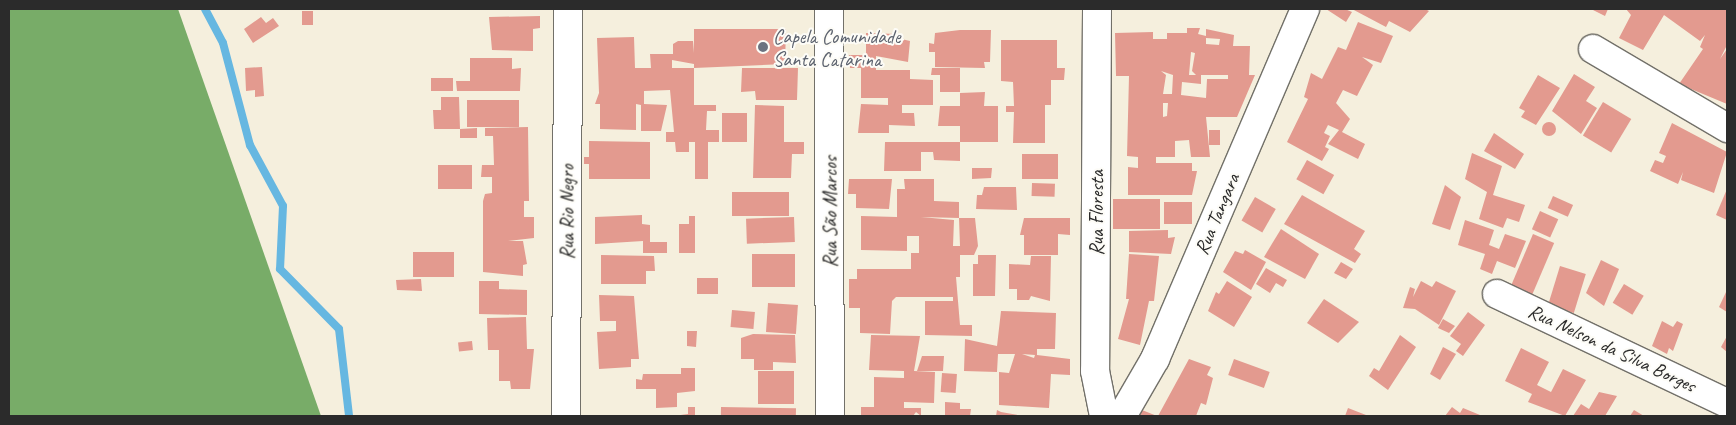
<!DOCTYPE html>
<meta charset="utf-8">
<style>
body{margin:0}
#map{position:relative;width:1736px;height:425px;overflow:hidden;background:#f5efdd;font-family:Caveat,sans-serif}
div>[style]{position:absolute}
.forest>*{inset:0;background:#78ac68}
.stream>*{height:8px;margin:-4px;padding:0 4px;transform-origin:4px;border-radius:4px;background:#66b7e1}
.building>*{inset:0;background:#e39a8f;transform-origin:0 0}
.round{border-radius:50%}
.roads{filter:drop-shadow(1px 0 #727069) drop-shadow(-1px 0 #727069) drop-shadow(0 1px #727069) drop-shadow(0 -1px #727069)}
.minor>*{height:28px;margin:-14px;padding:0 14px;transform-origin:14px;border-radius:14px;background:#fff}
.tertiary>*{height:28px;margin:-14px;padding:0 14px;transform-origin:14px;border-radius:14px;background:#fff}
.dots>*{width:14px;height:14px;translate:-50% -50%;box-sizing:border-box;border:2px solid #fdfcf7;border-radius:50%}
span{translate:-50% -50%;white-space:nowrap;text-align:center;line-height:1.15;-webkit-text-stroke:4px #fdfcf7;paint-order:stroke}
.worship-label{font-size:20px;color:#5b616d}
.left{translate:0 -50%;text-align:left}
.street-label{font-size:20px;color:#2b2b2b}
.frame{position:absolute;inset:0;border:10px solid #2b2b2b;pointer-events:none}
</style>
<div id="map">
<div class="forest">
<div style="clip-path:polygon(9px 9px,178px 9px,321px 416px,9px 416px)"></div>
</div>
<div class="stream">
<div style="left:205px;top:9px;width:38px;rotate:62deg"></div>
<div style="left:223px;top:43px;width:106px;rotate:75.2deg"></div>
<div style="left:250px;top:145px;width:69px;rotate:61.6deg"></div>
<div style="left:283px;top:206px;width:63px;rotate:92.7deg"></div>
<div style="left:280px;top:269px;width:84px;rotate:45.5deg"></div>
<div style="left:339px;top:329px;width:88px;rotate:83.4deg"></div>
</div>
<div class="building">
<div style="clip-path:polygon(1326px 9px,1345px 9px,1352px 12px,1346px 22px)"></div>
<div style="clip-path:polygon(1352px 9px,1425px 9px,1429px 11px,1410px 32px,1389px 21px,1386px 27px)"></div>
<div style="clip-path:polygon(1591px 9px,1608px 9px,1605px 16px)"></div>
<div style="clip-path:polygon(1626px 9px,1727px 9px,1727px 45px,1720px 59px,1727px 49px,1727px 104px,1679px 84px,1703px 49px,1700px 47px,1705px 35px,1700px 41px,1664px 15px,1643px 50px,1619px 38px,1631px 15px)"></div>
<div style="left:302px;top:11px;width:11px;height:14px"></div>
<div style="clip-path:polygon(540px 16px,540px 28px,533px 29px,533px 51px,492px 50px,489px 17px)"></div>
<div style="clip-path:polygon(261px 17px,266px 23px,273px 18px,279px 26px,253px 43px,244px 29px)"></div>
<div style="clip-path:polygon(1358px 22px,1393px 36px,1381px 63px,1362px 57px,1373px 65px,1357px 96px,1343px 90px,1336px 103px,1350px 119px,1342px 132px,1365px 144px,1358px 159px,1328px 144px,1339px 130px,1328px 125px,1324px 133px,1330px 136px,1325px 147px,1329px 149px,1322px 161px,1287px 142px,1308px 99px,1304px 97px,1311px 73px,1322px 79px,1338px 47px,1346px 50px)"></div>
<div style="clip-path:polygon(evenodd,1187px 28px,1200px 28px,1198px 34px,1206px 36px,1206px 29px,1234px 35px,1233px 46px,1250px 46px,1249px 75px,1255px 75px,1237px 117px,1206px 117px,1210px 157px,1191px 157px,1189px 140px,1175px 141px,1175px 157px,1156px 157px,1156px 163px,1192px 163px,1192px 171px,1197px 171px,1192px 195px,1128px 195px,1128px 167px,1138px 168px,1138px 157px,1127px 156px,1129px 76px,1116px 76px,1115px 33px,1153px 32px,1153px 39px,1167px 39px,1167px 33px,1187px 33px,1187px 28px,1206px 38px,1220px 39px,1219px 45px,1206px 44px,1206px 38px,1187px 28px,1191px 52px,1195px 53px,1192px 71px,1196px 75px,1189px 75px,1191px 52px,1187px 28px,1161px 71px,1173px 75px,1172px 94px,1163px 94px,1166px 75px,1161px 71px,1187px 28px,1201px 75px,1228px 75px,1228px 79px,1207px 79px,1206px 98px,1181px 95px,1182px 82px,1201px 84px,1201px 75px,1187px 28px,1163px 103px,1168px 103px,1167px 116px,1163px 117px,1163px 103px)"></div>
<div style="clip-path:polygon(694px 29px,786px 29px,785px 64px,694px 68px,694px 64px,672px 60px,672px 68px,694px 68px,694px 105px,716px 105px,716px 111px,707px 111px,706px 130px,719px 130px,719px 142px,708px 142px,708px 179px,695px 179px,695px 142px,689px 142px,689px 152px,676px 152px,675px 142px,666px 142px,666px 132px,674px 132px,670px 90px,644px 91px,644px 104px,667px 105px,661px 131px,641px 131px,641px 105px,636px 104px,636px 130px,600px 129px,600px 104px,595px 104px,599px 93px,597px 38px,634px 37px,635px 68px,651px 68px,650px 54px,673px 54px,673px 44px,678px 41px,693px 41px,694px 53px)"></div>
<div style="clip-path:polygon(960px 30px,991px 30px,990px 62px,984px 62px,985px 68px,935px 67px,935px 52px,929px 52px,929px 43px,934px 44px,935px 33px)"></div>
<div style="clip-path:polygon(866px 33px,897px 34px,897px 38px,910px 41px,908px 62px,876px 56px,876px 70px,910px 70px,910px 79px,933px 80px,933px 105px,902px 105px,902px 113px,914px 113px,915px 126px,889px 125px,889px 133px,858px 133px,861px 104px,888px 105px,888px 98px,861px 98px,861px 68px,850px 68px,849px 55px,866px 55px)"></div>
<div style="clip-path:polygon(1001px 40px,1057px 40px,1057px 68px,1065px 68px,1064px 80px,1051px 80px,1051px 105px,1045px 105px,1045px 143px,1013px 143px,1014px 112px,1006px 112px,1006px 106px,1014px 106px,1013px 82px,1001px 81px)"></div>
<div style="clip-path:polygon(470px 58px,512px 58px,512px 69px,521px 68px,520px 91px,457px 91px,456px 81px,470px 81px)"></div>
<div style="clip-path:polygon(262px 67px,264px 96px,255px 97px,255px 90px,246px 91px,245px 68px)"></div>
<div style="clip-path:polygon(742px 68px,798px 68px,797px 100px,756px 100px,755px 91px,741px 92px)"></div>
<div style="clip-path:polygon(932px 68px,960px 68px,960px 92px,940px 92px,940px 75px,931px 75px)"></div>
<div style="clip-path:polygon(1574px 74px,1595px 87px,1586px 101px,1597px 108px,1581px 134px,1552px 111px)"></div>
<div style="clip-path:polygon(1538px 75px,1560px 88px,1536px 125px,1521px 117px,1525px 111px,1519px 108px)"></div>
<div style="left:453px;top:78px;width:13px;height:22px;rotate:90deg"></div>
<div style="clip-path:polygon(985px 92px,984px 106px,998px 106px,998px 142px,960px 142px,960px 126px,938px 126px,940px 106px,960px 106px,960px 93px)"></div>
<div style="clip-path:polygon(441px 97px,459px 97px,460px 129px,477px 128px,477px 138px,460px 138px,460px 129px,434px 129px,433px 110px,441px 110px)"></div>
<div style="left:467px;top:100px;width:52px;height:27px"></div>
<div style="left:1603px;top:102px;width:33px;height:39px;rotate:31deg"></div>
<div style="clip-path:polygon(755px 105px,784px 106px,784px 142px,804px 142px,804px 154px,792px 154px,791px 178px,753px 178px)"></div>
<div style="left:722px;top:113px;width:25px;height:29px"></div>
<div class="round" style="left:1542px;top:122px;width:14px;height:14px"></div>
<div style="clip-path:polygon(1672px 123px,1727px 152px,1714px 193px,1681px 180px,1683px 172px,1678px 184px,1650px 171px,1655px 160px,1663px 163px,1666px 156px,1659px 153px)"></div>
<div style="clip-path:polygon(528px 127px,529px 201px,524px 201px,524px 217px,534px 217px,534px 238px,508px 241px,523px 241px,527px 264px,523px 265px,523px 276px,483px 272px,483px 201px,485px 194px,492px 193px,492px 177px,481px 177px,482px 165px,494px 165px,493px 136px,485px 136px,485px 128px)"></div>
<div style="left:1209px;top:130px;width:11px;height:15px"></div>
<div style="clip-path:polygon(1494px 133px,1524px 154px,1515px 169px,1484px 151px)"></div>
<div style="clip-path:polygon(589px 141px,650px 142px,650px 179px,589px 179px,589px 164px,584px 164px,584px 157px,589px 157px)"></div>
<div style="clip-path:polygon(885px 142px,960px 142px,960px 161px,934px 160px,933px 152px,921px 152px,921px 171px,884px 171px)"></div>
<div style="clip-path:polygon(1472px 153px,1502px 166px,1493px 195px,1525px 205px,1519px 222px,1507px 218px,1503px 228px,1479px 219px,1487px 192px,1465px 179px)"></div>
<div style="left:1058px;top:154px;width:25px;height:36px;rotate:90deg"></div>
<div style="left:1307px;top:160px;width:31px;height:22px;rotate:29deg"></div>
<div style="left:438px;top:165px;width:34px;height:24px"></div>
<div style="clip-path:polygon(972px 168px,992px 168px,991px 178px,972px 179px)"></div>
<div style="clip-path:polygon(849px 179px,892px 179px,889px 209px,856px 208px,856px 194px,848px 194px)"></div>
<div style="clip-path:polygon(904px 179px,934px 179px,934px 201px,959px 202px,959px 218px,921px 217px,954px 220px,953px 246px,960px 246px,959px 218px,975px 218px,978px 246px,974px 255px,960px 255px,960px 277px,956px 277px,960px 325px,972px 325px,972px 336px,925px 335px,925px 301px,953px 301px,953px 297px,896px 297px,892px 301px,890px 334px,860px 333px,860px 308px,849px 308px,849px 279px,857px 279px,857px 269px,911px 269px,911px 253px,919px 253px,919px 236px,907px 236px,907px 251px,861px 250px,861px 216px,897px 217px,897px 189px,905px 189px)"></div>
<div style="left:1032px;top:183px;width:23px;height:13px;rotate:2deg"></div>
<div style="clip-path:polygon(1445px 185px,1461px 197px,1450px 230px,1432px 224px)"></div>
<div style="clip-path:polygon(984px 187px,1016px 187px,1017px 210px,976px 209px,977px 195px,982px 195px)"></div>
<div style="clip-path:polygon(1727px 189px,1727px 220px,1716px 215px)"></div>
<div style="left:732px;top:192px;width:57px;height:24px"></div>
<div style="clip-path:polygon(1302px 195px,1365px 231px,1354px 249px,1361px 254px,1355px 263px,1284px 224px)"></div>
<div style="left:1553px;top:196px;width:22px;height:13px;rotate:24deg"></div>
<div style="left:1255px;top:197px;width:24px;height:27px;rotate:30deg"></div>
<div style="left:1113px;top:199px;width:47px;height:30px"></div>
<div style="left:1164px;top:202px;width:28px;height:22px"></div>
<div style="left:1540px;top:211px;width:20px;height:20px;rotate:24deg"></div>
<div style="clip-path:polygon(642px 215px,642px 224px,650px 225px,650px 242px,667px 242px,667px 253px,643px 253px,643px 241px,595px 244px,595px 217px)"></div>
<div style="clip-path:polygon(689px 216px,695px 216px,695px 253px,679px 253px,679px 224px,689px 224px)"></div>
<div style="left:794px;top:217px;width:25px;height:48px;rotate:88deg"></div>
<div style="clip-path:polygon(1024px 218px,1070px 218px,1070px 235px,1058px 234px,1058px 255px,1024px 255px,1024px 235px,1020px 235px)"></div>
<div style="clip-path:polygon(1465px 220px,1494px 230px,1489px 245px,1499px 249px,1505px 234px,1526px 241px,1515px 268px,1497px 261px,1492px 274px,1480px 269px,1485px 254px,1458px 245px)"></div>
<div style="clip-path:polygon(1281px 229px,1319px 254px,1305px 279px,1264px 257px)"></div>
<div style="clip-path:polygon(1168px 230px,1168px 238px,1175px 237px,1171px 254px,1129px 252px,1129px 231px)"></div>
<div style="left:1533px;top:234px;width:23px;height:56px;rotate:23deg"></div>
<div style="clip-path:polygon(1245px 250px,1266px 262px,1251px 290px,1223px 272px,1235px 251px,1243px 254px)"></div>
<div style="left:413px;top:252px;width:41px;height:25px"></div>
<div style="left:752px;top:254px;width:43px;height:33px"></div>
<div style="clip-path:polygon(1129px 254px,1159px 256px,1154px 301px,1149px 301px,1140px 345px,1118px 339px,1129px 299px,1126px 299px)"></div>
<div style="clip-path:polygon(601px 255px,654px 256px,655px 271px,646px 271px,646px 284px,601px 284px)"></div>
<div style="clip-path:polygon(978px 255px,996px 255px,995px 296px,973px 296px,973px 264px,978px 264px)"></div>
<div style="clip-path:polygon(1031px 256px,1051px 256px,1050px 301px,1031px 296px,1029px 300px,1017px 300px,1017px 289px,1009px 289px,1009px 264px,1030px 265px)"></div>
<div style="clip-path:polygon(1601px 260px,1619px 269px,1604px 306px,1586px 293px)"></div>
<div style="clip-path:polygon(1341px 262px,1353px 269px,1346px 279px,1334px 273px)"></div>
<div style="left:1560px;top:266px;width:27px;height:41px;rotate:17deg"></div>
<div style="clip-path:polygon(1266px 268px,1287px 280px,1283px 287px,1276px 283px,1270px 293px,1256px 284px)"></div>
<div style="left:697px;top:278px;width:21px;height:16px"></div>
<div style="clip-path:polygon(421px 279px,422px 291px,397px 290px,396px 280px)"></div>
<div style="clip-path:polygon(479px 281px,499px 281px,499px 289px,527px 290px,527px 315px,479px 314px)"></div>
<div style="clip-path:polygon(1227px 281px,1252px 297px,1234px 327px,1208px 311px,1216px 292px,1219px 294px)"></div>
<div style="clip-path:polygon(1421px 281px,1432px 287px,1436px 281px,1456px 291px,1439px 325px,1415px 309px,1403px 308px,1410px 287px,1415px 289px,1413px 297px)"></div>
<div style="left:1624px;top:284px;width:23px;height:22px;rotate:31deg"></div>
<div style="clip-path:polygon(1727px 290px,1727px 312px,1719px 307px)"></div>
<div style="clip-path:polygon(599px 295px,634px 296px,639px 359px,631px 359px,631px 367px,599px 369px,597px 332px,616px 331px,616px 321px,600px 321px)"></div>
<div style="clip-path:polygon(1324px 299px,1359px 322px,1338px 343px,1307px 323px)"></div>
<div style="left:768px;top:303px;width:30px;height:29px;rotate:4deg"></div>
<div style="left:732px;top:310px;width:23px;height:17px;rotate:5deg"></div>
<div style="clip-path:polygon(evenodd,1001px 311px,1056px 313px,1055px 349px,1037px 349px,1037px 355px,1070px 359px,1070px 375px,1051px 374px,1049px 408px,999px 405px,999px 372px,1009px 373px,1015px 354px,998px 354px,997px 372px,964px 371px,965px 339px,997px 346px,1001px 311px,1022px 354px,1035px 355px,1034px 358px,1022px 354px)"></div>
<div style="clip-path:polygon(1468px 312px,1485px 325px,1463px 356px,1456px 351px,1461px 344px,1450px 336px)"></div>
<div style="clip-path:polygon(526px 317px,527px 349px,534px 349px,530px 389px,511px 389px,510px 381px,499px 381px,499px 350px,488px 350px,487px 318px)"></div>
<div style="clip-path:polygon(1443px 319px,1455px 326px,1449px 333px,1438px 328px)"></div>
<div style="clip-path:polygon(1662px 321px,1673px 327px,1677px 321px,1683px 324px,1673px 351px,1669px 348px,1667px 354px,1652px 346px)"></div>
<div style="clip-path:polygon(687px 331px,697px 331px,696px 347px,687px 346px)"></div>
<div style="clip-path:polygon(753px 334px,795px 335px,796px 363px,773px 362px,773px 370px,754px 370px,754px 359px,741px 359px,741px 338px)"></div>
<div style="clip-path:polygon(871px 335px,920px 336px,914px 371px,935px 372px,934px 403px,904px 402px,904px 408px,921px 408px,921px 416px,916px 412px,913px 416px,861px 416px,861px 407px,874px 407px,874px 377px,904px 378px,904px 371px,869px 370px)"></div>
<div style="clip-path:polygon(1400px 335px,1416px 347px,1388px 390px,1369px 376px,1374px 368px,1379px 371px)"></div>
<div style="clip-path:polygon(1727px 336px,1727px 352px,1721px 347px)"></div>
<div style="left:472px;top:341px;width:9px;height:14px;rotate:84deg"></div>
<div style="clip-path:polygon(1443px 347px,1456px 354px,1440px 380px,1430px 374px)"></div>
<div style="clip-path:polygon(1521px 348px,1549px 362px,1537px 385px,1551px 392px,1563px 369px,1586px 380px,1565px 416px,1528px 402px,1532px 394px,1505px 381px)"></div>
<div style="clip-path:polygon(922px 356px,944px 356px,943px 371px,917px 371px)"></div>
<div style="clip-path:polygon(1189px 359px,1211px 367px,1207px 375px,1213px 378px,1206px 405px,1201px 403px,1196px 416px,1158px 416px)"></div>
<div style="left:1234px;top:359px;width:38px;height:17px;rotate:20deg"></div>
<div style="clip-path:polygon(681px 368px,695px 368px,695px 391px,677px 393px,677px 407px,656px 408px,656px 389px,636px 389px,636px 379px,642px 380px,643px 374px,681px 374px)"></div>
<div style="left:758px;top:371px;width:36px;height:33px"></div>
<div style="left:942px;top:373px;width:15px;height:19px;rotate:4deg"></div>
<div style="clip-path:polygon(1599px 392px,1617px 396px,1605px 416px,1573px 416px,1581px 404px,1589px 409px)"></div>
<div style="clip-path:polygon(945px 402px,960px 403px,960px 409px,971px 409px,970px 416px,945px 416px)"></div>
<div style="clip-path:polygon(688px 407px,695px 407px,695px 416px,673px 416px,688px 414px)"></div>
<div style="left:721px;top:407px;width:75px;height:9px;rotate:1deg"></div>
<div style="clip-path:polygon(1452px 407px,1460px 413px,1463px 408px,1480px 415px,1445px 416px)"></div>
<div style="clip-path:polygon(1348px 408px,1366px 415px,1373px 416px,1345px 416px)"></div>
<div style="clip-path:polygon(997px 410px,1001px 412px,1023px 416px,996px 416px)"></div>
<div style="clip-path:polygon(1142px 410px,1157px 416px,1139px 416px)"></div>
<div style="clip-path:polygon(1634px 410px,1644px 416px,1630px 416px)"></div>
</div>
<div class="roads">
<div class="minor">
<div style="left:1097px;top:9px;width:362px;rotate:90.3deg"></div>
<div style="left:1095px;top:371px;width:46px;rotate:78.7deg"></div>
<div style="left:1593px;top:49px;width:156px;rotate:30.5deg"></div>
<div style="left:1497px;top:294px;width:255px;rotate:25.4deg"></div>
<div style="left:566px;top:416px;width:407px;rotate:-89.7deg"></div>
<div style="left:1122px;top:416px;width:66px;rotate:-59.9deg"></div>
<div style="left:1155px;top:359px;width:381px;rotate:-66.8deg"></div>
</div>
<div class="tertiary">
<div style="left:829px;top:9px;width:407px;rotate:89.9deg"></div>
</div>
</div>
<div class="dots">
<div style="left:763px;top:47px;background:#6b7280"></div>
</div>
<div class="worship-label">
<span class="left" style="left:773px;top:48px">Capela Comunidade<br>Santa Catarina</span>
</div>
<div class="street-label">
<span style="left:567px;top:212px;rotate:-90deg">Rua Rio Negro</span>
<span style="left:830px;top:212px;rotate:-90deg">Rua São Marcos</span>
<span style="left:1096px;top:213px;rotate:-90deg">Rua Floresta</span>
<span style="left:1217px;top:214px;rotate:-67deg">Rua Tangara</span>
<span style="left:1612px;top:348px;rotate:25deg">Rua Nelson da Silva Borges</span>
</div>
<div class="frame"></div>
</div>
